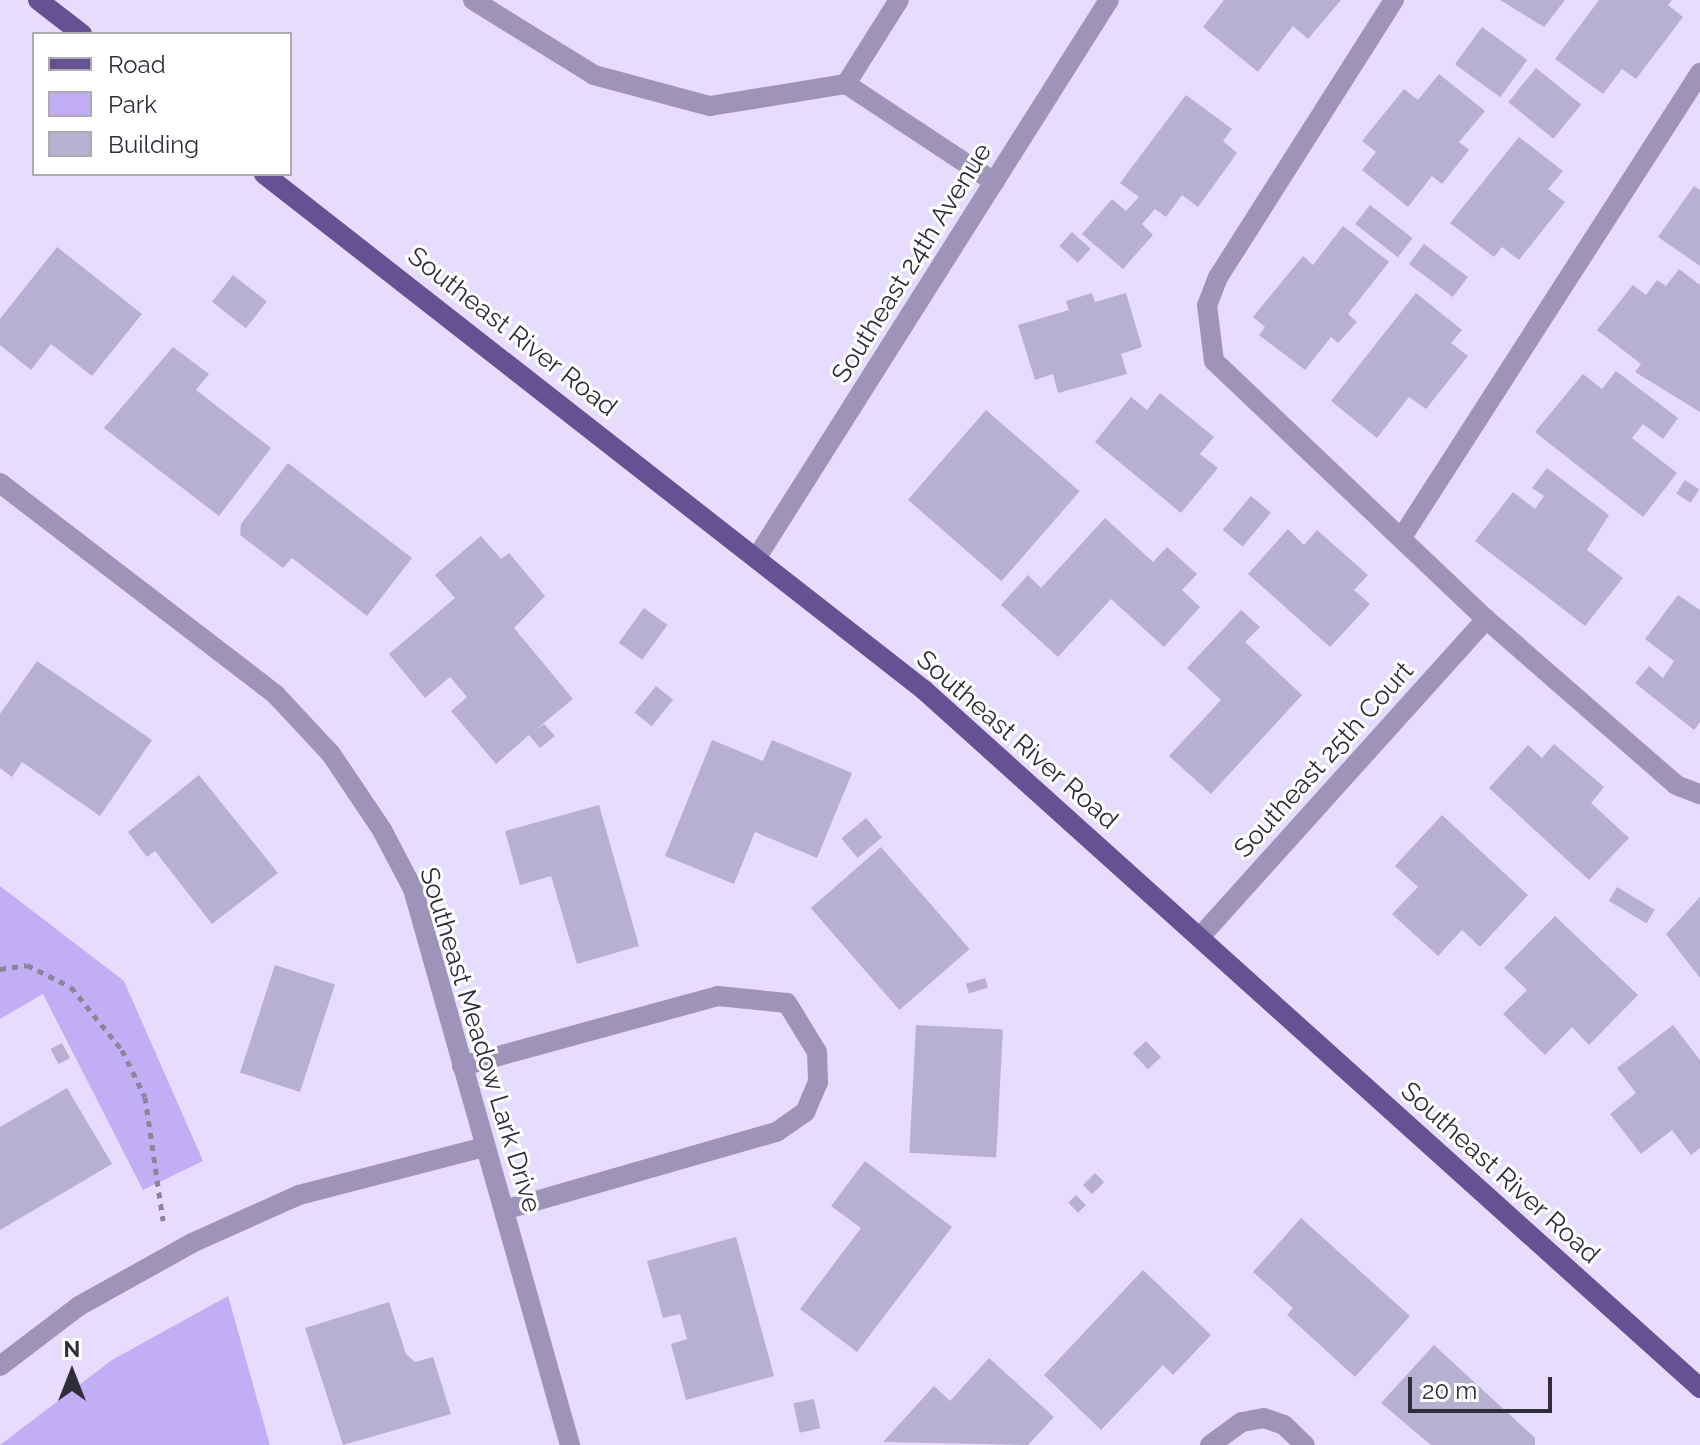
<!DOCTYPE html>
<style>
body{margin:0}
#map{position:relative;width:1700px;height:1445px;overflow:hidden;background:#e5dcfe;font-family:Raleway,sans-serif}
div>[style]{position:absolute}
.green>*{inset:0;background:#c2aef4}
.building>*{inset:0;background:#b8b0d0;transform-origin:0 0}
.path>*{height:5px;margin-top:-2.5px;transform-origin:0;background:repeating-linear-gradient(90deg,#8b859c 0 6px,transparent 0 12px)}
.minor>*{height:20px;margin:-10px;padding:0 10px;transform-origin:10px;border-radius:10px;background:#9e94b9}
.major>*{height:20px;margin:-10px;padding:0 10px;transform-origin:10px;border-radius:10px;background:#665193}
span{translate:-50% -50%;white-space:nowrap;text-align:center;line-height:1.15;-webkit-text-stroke:6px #fff;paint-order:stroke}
.street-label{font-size:26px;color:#312e3b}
.legend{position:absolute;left:32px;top:32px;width:260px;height:144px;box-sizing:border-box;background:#fff;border:2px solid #adabb1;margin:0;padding:10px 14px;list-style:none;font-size:24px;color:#312e3b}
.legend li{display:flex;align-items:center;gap:16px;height:40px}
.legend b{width:40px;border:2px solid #adabb1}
.north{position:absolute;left:32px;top:1333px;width:80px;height:80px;-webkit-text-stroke:6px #fff;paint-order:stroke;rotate:0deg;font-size:22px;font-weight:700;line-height:32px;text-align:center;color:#312e3b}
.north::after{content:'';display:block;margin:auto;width:28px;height:36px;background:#312e3b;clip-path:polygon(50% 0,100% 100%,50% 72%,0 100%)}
.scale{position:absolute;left:1408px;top:1377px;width:144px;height:36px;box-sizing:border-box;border:4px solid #312e3b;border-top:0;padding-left:10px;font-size:24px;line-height:28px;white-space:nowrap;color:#312e3b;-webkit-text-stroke:6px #fff;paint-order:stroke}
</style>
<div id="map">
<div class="green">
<div style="clip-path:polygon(0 886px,124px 981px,203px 1161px,143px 1190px,43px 994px,0 1019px)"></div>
<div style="clip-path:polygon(228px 1296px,270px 1445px,0 1445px,112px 1360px)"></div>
</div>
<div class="building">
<div style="clip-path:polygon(1224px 0,1341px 0,1308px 39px,1293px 26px,1258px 72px,1203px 27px)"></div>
<div style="clip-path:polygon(1500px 0,1565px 0,1544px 27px)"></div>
<div style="clip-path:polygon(1599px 0,1672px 0,1668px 5px,1683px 17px,1636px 79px,1622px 69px,1603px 94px,1555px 59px)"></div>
<div style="left:1482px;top:27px;width:56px;height:46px;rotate:36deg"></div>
<div style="left:1536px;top:68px;width:58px;height:44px;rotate:39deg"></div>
<div style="clip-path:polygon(1439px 74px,1485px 111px,1459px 142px,1469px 150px,1442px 184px,1432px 176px,1408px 207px,1362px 170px,1376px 152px,1362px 141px,1404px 89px,1418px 100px)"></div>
<div style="clip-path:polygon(1186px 95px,1232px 129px,1223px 141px,1237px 153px,1198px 207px,1182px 195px,1166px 217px,1155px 209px,1142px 224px,1153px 235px,1123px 269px,1082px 234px,1112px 199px,1126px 211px,1139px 197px,1120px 183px)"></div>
<div style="clip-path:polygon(1519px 137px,1563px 171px,1548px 189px,1565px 202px,1519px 260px,1502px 247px,1494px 257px,1450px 223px)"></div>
<div style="clip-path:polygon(1694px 186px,1700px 190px,1700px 266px,1658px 237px)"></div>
<div style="left:1370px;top:205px;width:54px;height:24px;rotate:38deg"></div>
<div style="clip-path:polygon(1343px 226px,1389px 262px,1348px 314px,1357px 322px,1338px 343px,1331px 337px,1305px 370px,1259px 335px,1265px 327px,1253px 317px,1303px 256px,1313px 265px)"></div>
<div style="left:1072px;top:232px;width:25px;height:19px;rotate:42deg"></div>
<div style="left:1424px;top:244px;width:55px;height:25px;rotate:37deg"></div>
<div style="clip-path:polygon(57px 247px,142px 314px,92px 376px,51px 344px,31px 370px,0 345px,0 319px)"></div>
<div style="clip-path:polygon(1679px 269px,1700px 285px,1700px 412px,1635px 372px,1641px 364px,1597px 330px,1633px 285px,1646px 295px,1657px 280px,1666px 286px)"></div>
<div style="left:233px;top:275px;width:43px;height:34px;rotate:38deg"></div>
<div style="clip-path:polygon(1092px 293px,1095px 302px,1126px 293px,1142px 347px,1121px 354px,1127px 374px,1058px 393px,1053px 374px,1035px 380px,1018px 325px,1069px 310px,1066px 301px)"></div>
<div style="clip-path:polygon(1416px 293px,1462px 330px,1451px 343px,1468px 356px,1426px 409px,1409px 397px,1377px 438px,1331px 401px)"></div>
<div style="clip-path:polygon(173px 347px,209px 374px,196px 390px,271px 448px,219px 516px,104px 428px)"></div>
<div style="clip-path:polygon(1616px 371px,1678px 418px,1663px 439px,1643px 424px,1632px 438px,1677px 473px,1643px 517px,1535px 432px,1583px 374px,1602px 389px)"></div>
<div style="clip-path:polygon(1160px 393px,1214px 437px,1200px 454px,1218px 468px,1181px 513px,1095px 442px,1131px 397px,1147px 410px)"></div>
<div style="left:986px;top:410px;width:124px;height:119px;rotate:41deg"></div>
<div style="clip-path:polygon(288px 463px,412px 558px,367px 616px,292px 558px,283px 568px,240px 535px,241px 524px)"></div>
<div style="clip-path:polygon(1547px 468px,1609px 515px,1587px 550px,1623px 578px,1585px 626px,1475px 541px,1513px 492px,1535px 509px,1544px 496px,1532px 488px)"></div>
<div style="left:1685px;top:480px;width:17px;height:16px;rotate:33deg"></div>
<div style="left:1251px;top:496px;width:26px;height:44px;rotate:40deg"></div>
<div style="clip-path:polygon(1105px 518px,1153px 562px,1167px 547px,1197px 574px,1182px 590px,1200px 607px,1164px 647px,1111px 599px,1058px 657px,1001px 605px,1028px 575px,1041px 588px)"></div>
<div style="clip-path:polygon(1288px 529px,1304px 545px,1317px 530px,1368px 575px,1354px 590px,1370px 604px,1330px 647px,1248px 574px)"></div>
<div style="clip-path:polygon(481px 536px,501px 559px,509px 553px,545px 596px,514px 628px,573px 699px,534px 731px,544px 724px,555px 736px,540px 748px,529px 735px,496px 764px,451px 711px,467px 697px,450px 677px,425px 698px,389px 654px,455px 598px,435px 575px)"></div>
<div style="clip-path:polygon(1678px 595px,1700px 610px,1700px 722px,1694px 730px,1635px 683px,1649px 666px,1663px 678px,1674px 661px,1645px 639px)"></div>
<div style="left:644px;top:608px;width:29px;height:43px;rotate:36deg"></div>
<div style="clip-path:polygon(1241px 610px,1260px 627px,1245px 642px,1302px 695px,1211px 794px,1169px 756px,1221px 700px,1187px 668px)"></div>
<div style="clip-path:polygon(37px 661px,152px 740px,100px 816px,22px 762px,12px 777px,0 768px,0 714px)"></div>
<div style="left:656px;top:686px;width:22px;height:34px;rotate:39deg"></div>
<div style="clip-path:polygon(712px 740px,763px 761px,772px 740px,852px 773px,817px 858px,755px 832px,734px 884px,665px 856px)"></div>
<div style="clip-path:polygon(1554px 744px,1604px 787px,1591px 803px,1629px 838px,1589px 880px,1489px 788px,1528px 745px,1542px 758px)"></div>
<div style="clip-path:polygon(199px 775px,278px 873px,212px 924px,155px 851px,147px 857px,128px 832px)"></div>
<div style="clip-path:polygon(599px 805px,639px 946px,577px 964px,551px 876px,520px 885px,505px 831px)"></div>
<div style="clip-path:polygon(1442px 815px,1528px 895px,1480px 947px,1462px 930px,1438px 956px,1392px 914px,1418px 887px,1395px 866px)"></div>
<div style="left:866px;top:818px;width:25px;height:32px;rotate:50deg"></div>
<div style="left:881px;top:847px;width:135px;height:93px;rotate:49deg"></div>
<div style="left:1617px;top:887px;width:44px;height:16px;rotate:31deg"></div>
<div style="clip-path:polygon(1700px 897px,1700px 978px,1666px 934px)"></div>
<div style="clip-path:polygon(1555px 916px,1638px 995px,1589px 1045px,1572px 1027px,1545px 1055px,1503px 1014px,1527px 990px,1504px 968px)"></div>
<div style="left:275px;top:965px;width:63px;height:113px;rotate:18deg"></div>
<div style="left:985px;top:978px;width:10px;height:20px;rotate:73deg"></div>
<div style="left:916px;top:1025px;width:87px;height:128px;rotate:3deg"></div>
<div style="clip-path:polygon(1673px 1025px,1700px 1060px,1700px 1148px,1691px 1155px,1672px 1130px,1641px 1154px,1610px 1114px,1636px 1093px,1617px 1068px)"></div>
<div style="left:1146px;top:1041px;width:22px;height:18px;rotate:47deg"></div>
<div style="left:62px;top:1043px;width:17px;height:13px;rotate:62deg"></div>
<div style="clip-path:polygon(67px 1088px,112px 1164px,0 1230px,0 1127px)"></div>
<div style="clip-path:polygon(865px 1161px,952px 1227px,857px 1352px,800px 1309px,861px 1228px,831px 1206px)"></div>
<div style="left:1095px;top:1173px;width:13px;height:17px;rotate:45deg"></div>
<div style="left:1076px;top:1195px;width:14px;height:11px;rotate:45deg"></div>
<div style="clip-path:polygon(1301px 1218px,1410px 1316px,1355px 1377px,1287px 1315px,1293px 1308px,1253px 1272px)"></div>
<div style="clip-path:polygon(736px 1237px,774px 1376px,686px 1400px,671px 1344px,687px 1339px,680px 1314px,663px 1318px,647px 1261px)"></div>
<div style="clip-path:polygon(1143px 1270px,1211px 1335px,1173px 1375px,1163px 1365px,1101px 1430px,1044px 1375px)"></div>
<div style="clip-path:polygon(389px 1302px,406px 1354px,415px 1362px,433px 1357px,451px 1414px,343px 1445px,305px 1328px)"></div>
<div style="clip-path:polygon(1434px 1345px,1535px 1438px,1535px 1445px,1431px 1445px,1381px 1403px)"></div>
<div style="clip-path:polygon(989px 1358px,1054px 1417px,1028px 1445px,883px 1442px,934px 1386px,950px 1401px)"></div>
<div style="left:814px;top:1399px;width:30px;height:21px;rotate:78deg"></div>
</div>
<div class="path">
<div style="left:0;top:969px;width:27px;rotate:-8deg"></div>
<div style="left:27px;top:965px;width:49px;rotate:26.6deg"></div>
<div style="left:71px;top:987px;width:81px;rotate:51deg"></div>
<div style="left:122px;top:1050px;width:52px;rotate:63.9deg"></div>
<div style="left:145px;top:1097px;width:125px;rotate:81.7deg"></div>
</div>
<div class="minor">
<div style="left:473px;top:0;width:142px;rotate:31.8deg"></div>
<div style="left:594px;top:75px;width:120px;rotate:15deg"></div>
<div style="left:710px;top:106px;width:138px;rotate:-9.2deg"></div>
<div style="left:846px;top:84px;width:178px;rotate:33.5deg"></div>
<div style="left:1394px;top:0;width:328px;rotate:122.4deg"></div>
<div style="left:1218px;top:277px;width:30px;rotate:111deg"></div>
<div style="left:1207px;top:305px;width:56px;rotate:82.9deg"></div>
<div style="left:1214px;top:361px;width:375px;rotate:43.5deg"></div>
<div style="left:1486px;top:619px;width:252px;rotate:41.1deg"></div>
<div style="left:1676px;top:785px;width:26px;rotate:21deg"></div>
<div style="left:846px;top:84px;width:99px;rotate:-57.8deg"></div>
<div style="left:0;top:483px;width:348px;rotate:37.5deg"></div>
<div style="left:276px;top:695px;width:81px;rotate:47deg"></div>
<div style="left:331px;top:754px;width:92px;rotate:56.1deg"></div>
<div style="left:382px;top:830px;width:67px;rotate:62.3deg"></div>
<div style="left:413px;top:889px;width:578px;rotate:74.23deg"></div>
<div style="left:1404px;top:534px;width:548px;rotate:-57.3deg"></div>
<div style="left:759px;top:554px;width:655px;rotate:-57.72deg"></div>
<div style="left:1200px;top:937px;width:428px;rotate:-48deg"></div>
<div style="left:462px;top:1066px;width:265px;rotate:-15.3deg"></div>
<div style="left:718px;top:996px;width:69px;rotate:5.8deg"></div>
<div style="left:787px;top:1003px;width:57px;rotate:58.5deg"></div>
<div style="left:817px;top:1052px;width:30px;rotate:88deg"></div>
<div style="left:818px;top:1082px;width:33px;rotate:113deg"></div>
<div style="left:805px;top:1112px;width:35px;rotate:145deg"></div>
<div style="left:776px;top:1132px;width:283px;rotate:164deg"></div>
<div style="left:0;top:1366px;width:99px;rotate:-37.2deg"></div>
<div style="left:79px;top:1306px;width:129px;rotate:-29.1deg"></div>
<div style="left:192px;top:1243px;width:117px;rotate:-24.2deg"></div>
<div style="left:299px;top:1195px;width:192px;rotate:-14.5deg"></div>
<div style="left:1210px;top:1445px;width:39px;rotate:-36deg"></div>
<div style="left:1242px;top:1422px;width:22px;rotate:-10deg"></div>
<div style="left:1264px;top:1418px;width:21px;rotate:19deg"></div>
<div style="left:1284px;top:1425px;width:29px;rotate:44deg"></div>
</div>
<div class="major">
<div style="left:38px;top:0;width:56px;rotate:37.7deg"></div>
<div style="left:264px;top:174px;width:838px;rotate:38.02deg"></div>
<div style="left:924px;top:690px;width:1044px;rotate:41.97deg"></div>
</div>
<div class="street-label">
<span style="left:912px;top:263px;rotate:-58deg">Southeast 24th Avenue</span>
<span style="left:512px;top:332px;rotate:38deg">Southeast River Road</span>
<span style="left:1017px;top:740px;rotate:41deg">Southeast River Road</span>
<span style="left:1324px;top:760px;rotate:-48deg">Southeast 25th Court</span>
<span style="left:480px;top:1040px;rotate:73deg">Southeast Meadow Lark Drive</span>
<span style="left:1500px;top:1173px;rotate:42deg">Southeast River Road</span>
</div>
<ul class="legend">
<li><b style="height:10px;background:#665193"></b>Road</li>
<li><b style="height:22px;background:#c2aef4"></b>Park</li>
<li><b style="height:22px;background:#b8b0d0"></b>Building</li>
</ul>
<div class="north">N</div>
<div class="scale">20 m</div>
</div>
